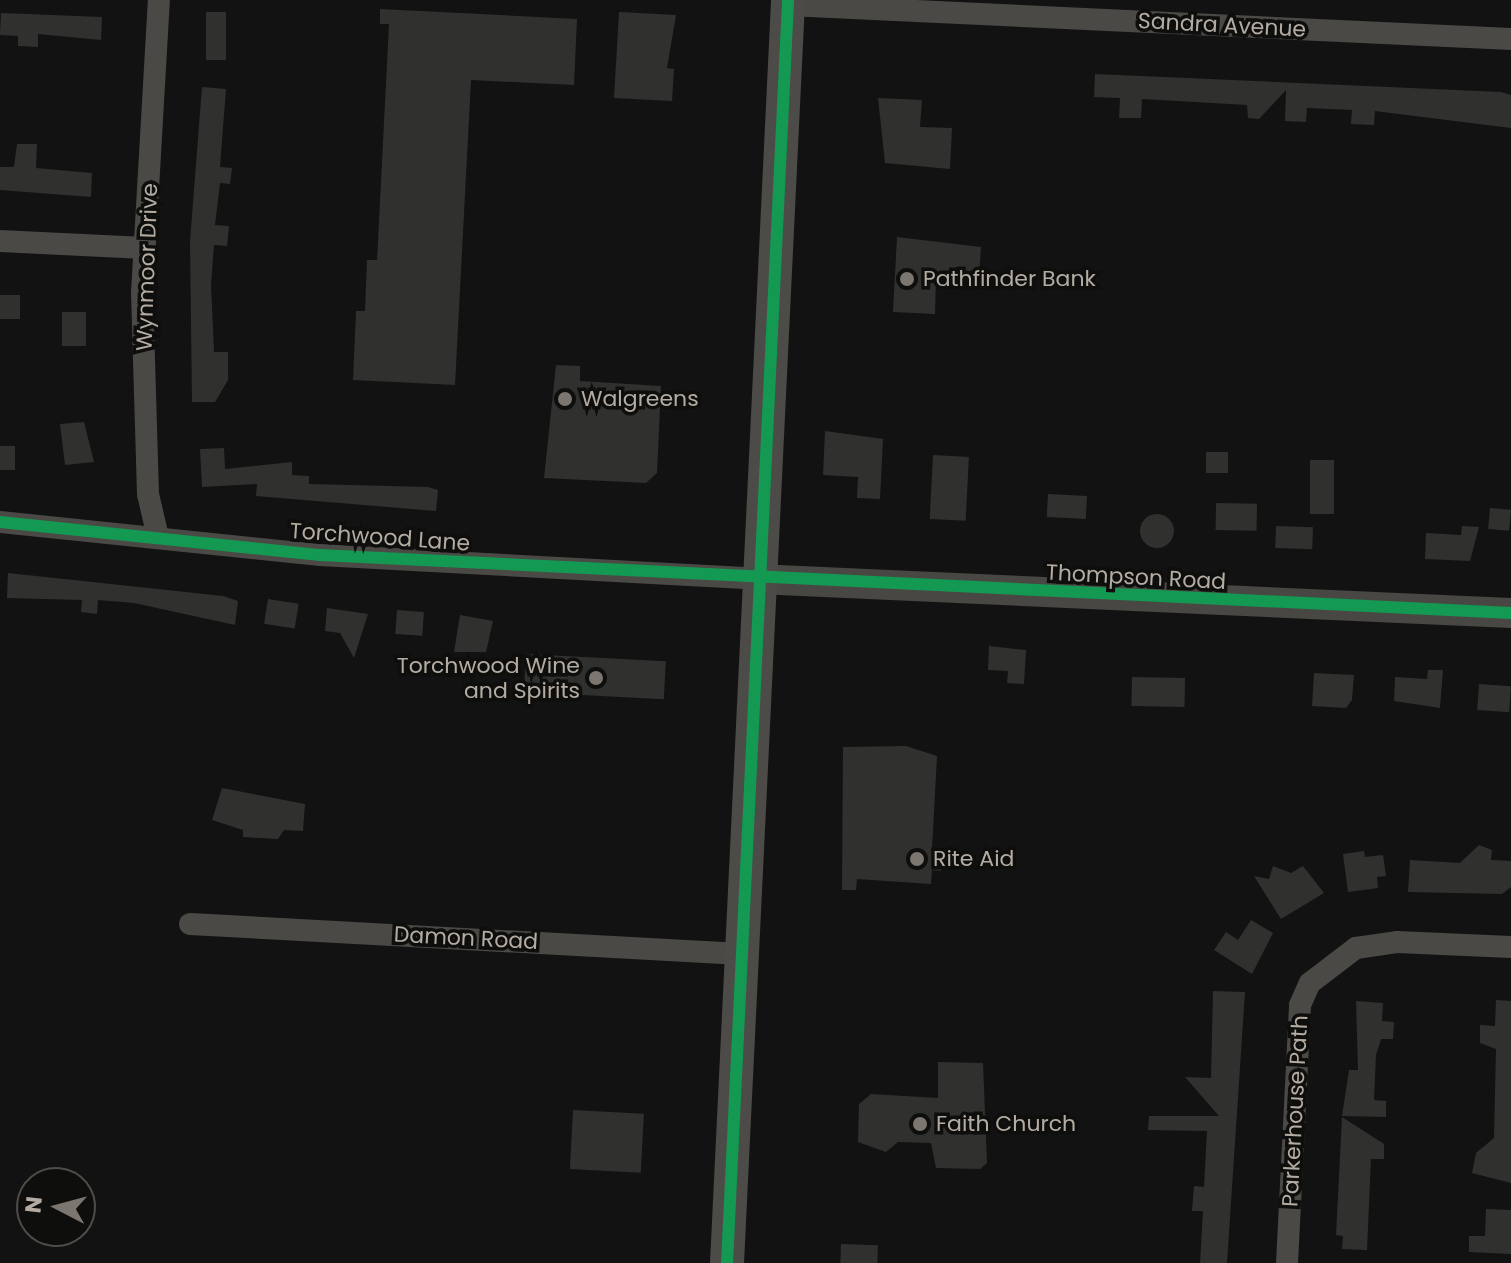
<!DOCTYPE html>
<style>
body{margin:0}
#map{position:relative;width:1511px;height:1263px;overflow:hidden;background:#121212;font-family:Poppins,sans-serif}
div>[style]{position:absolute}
.building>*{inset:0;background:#30302e;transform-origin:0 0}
.round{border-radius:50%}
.street>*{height:22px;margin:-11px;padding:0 11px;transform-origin:11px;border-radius:11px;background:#4b4946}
.secondary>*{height:30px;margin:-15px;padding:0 15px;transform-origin:15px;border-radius:15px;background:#494744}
.primary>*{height:34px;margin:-17px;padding:0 17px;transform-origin:17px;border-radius:17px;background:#4d4b48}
.cycleway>*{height:12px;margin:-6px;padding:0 6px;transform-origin:6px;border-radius:6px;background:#139951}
.dots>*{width:22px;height:22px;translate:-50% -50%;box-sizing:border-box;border:4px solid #0e0e0d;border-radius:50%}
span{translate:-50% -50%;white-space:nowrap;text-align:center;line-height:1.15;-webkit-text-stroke:7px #0e0e0d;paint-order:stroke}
.street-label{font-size:22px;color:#b4aca2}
.poi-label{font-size:22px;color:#b4aca2}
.left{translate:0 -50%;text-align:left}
.right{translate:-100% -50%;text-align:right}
.north{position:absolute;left:16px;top:1167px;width:80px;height:80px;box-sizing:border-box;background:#0e0e0d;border:2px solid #504d49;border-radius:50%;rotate:276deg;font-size:22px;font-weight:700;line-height:32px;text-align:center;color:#b4aca2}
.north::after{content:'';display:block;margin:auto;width:28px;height:36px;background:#7b7670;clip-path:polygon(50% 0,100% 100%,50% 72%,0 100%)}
</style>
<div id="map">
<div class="building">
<div style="clip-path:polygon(380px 9px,577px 19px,574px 85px,471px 80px,455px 385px,353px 380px,356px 311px,365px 311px,367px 260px,377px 260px,389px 24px,380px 24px)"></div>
<div style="left:206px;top:12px;width:20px;height:48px"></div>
<div style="clip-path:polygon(619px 12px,676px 15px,667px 68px,674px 69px,672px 101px,614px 98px)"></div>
<div style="clip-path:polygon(1px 13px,102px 17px,101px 40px,38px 34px,38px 47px,18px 46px,18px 36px,0 35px)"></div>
<div style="clip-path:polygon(1095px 74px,1501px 92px,1511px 95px,1511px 128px,1375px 111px,1374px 125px,1351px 124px,1352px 110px,1307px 108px,1306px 122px,1285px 121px,1286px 90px,1259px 119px,1248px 118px,1247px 105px,1142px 99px,1141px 118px,1119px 118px,1120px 98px,1094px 97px)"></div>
<div style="clip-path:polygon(202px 87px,226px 89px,220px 167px,232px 168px,230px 184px,220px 183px,215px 225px,229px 226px,227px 246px,214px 245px,211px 285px,214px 352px,228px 352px,228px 380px,215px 402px,192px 402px,190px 241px)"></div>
<div style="clip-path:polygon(878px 98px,922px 100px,920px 127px,952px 128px,950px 169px,885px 163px)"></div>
<div style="clip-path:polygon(17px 144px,37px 144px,36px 168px,92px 173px,91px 197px,0 190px,0 167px,14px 167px)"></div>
<div style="clip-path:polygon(897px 237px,981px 247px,979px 278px,936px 277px,935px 314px,893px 312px)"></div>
<div style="left:0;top:295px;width:20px;height:24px"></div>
<div style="left:62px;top:312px;width:24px;height:34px"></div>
<div style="clip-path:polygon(556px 365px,580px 366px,580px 381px,661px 386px,657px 473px,646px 483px,544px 478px)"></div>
<div style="clip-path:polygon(84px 422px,94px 462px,65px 465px,60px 424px)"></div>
<div style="clip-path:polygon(825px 431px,883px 439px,880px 499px,857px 498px,858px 477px,823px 475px)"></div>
<div style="left:0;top:446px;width:15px;height:24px"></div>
<div style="clip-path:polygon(224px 448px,225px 469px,292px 462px,292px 475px,309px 476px,309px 484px,428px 487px,438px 490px,436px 511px,256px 496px,257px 484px,202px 487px,200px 449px)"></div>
<div style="left:1206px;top:452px;width:22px;height:21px"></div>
<div style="left:933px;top:455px;width:36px;height:64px;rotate:3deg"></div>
<div style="left:1310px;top:460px;width:24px;height:54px"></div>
<div style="left:1048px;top:494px;width:39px;height:23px;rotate:3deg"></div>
<div style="left:1216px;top:503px;width:41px;height:27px;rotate:1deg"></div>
<div style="left:1490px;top:508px;width:21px;height:21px;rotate:5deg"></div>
<div class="round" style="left:1140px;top:514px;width:34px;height:34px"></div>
<div style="left:1276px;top:526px;width:37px;height:22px;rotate:2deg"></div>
<div style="clip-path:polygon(1462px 526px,1479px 527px,1470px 561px,1425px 559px,1426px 533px,1461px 535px)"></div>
<div style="clip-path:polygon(8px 573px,223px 596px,238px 601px,235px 625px,134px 603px,98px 600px,97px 614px,81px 612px,82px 600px,7px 598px)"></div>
<div style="left:268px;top:599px;width:31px;height:25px;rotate:9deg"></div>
<div style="clip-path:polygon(327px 608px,368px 614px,354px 658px,340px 633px,325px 631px)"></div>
<div style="left:397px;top:610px;width:27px;height:24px;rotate:4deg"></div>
<div style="clip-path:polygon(460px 615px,493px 621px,486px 652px,454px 652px)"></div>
<div style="clip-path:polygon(989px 646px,1026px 650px,1024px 684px,1007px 683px,1008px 671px,988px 670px)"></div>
<div style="left:526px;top:654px;width:140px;height:38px;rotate:3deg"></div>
<div style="clip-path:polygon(1428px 670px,1443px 670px,1440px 708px,1394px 701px,1395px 677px,1427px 679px)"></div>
<div style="clip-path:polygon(1314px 673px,1354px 675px,1352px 700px,1346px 708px,1312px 706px)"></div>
<div style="left:1132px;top:677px;width:53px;height:29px;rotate:1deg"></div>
<div style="left:1479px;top:684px;width:32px;height:26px;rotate:4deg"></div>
<div style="clip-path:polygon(906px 746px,937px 756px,932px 849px,943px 849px,941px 871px,932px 870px,931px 884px,857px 879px,856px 890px,842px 890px,843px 747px)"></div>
<div style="clip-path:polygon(222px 788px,305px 804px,303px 831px,284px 830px,278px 839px,243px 837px,243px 830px,212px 820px)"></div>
<div style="clip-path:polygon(1479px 845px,1492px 850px,1491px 860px,1511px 861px,1511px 887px,1502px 894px,1408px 892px,1410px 860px,1460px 863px)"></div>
<div style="clip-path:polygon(1364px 851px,1365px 857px,1383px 855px,1386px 876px,1377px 877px,1378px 888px,1348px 892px,1343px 854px)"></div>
<div style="clip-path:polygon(1273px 866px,1291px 873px,1303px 866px,1324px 893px,1281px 919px,1254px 876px,1269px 879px)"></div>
<div style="clip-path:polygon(1251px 920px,1273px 933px,1252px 974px,1214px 950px,1226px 932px,1238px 940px)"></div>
<div style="clip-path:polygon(1213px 991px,1245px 992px,1227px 1263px,1200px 1263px,1203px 1211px,1192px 1211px,1194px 1186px,1204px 1187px,1207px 1131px,1148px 1130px,1149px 1116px,1219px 1116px,1185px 1077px,1211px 1078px)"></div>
<div style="clip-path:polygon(1496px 1000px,1511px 1001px,1511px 1183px,1472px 1173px,1476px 1153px,1494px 1138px,1496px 1049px,1480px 1043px,1480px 1025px,1495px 1026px)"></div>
<div style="clip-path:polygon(1356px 1001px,1383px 1003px,1382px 1021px,1394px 1022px,1393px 1039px,1381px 1039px,1376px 1055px,1374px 1100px,1386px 1101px,1386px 1117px,1342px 1116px,1349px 1070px,1358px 1070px)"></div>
<div style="clip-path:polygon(938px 1062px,983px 1063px,987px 1163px,980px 1169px,936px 1168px,931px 1143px,898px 1142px,886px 1152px,858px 1142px,859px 1104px,871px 1094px,938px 1098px)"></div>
<div style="left:573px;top:1110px;width:71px;height:59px;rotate:3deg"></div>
<div style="clip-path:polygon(1342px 1117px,1384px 1144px,1384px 1159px,1371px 1159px,1367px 1250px,1342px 1249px,1343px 1236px,1336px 1235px)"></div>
<div style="clip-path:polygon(1486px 1209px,1511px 1210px,1511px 1254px,1469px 1252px,1469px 1236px,1485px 1236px)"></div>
<div style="left:841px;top:1244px;width:37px;height:19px;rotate:2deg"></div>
</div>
<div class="street">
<div style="left:788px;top:5px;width:724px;rotate:2.69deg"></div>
<div style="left:0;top:241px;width:145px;rotate:2.8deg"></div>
<div style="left:0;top:522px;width:322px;rotate:5.9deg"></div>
<div style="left:320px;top:555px;width:439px;rotate:3.1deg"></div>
<div style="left:157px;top:533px;width:40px;rotate:-103deg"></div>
<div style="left:148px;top:494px;width:201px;rotate:-91.7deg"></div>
<div style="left:142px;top:293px;width:293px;rotate:-86.7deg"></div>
<div style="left:190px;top:924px;width:552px;rotate:3.12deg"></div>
<div style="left:1287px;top:1263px;width:258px;rotate:-87.1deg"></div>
<div style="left:1300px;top:1005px;width:24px;rotate:-66deg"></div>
<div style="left:1310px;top:983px;width:58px;rotate:-37.3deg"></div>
<div style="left:1356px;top:948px;width:41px;rotate:-8.3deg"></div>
<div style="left:1397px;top:942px;width:114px;rotate:2.5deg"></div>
</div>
<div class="secondary">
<div style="left:758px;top:579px;width:754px;rotate:2.59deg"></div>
</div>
<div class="primary">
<div style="left:727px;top:1263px;width:1264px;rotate:-87.23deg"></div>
</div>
<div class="cycleway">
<div style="left:0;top:522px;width:322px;rotate:5.9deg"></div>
<div style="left:320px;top:555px;width:1192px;rotate:2.79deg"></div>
<div style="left:727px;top:1263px;width:1264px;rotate:-87.23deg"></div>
</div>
<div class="dots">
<div style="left:907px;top:279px;background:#7b7670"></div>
<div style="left:565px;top:399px;background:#7b7670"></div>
<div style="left:596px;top:678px;background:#7b7670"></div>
<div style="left:917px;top:859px;background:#7b7670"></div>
<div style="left:920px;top:1124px;background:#7b7670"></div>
</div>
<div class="street-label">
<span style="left:1222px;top:25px;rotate:3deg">Sandra Avenue</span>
<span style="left:147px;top:267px;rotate:-88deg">Wynmoor Drive</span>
<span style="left:380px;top:537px;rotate:4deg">Torchwood Lane</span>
<span style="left:1136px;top:577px;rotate:3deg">Thompson Road</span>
<span style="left:466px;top:938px;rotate:3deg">Damon Road</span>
<span style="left:1295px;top:1111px;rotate:-87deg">Parkerhouse Path</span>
</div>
<div class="poi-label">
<span class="left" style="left:923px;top:279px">Pathfinder Bank</span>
<span class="left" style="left:581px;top:399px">Walgreens</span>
<span class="right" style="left:580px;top:678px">Torchwood Wine<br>and Spirits</span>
<span class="left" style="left:933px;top:859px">Rite Aid</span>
<span class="left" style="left:936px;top:1124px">Faith Church</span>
</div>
<div class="north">N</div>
</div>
